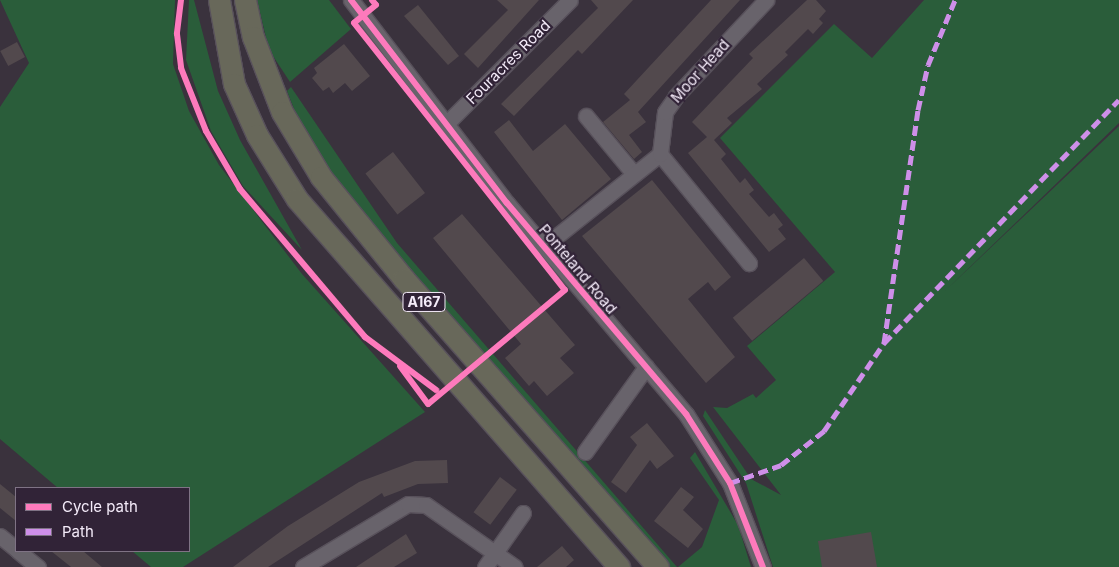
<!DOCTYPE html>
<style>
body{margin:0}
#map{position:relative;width:1119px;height:567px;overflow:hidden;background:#3a323d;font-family:Inter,sans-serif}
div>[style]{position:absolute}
.green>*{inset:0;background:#2a5d3a}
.building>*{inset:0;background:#52494d;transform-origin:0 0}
.roads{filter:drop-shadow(1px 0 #58515b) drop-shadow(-1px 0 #58515b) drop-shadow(0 1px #58515b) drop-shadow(0 -1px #58515b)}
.minor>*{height:15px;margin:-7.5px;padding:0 7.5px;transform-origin:7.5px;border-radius:7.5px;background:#68636b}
.highway>*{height:21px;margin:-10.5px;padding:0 10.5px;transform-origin:10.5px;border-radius:10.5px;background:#68685a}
.quiet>*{height:5px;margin-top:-2.5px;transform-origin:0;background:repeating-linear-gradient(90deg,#ce8fe9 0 10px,transparent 0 15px)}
.cycleway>*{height:6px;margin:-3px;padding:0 3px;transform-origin:3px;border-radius:3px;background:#fd7abc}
span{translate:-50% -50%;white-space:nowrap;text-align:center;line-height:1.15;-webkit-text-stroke:4.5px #312337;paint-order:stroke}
.shield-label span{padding:1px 4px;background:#312337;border:1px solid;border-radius:4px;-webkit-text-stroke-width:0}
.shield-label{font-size:14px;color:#f4ebf9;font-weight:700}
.street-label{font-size:15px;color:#f4ebf9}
.legend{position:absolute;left:15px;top:487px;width:175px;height:65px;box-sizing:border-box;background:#312337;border:1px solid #7f7385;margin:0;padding:6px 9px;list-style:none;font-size:15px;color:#f4ebf9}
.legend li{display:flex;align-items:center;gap:10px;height:25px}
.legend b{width:25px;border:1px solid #7f7385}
</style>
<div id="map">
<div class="green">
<div style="clip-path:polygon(0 0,175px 0,173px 64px,189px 111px,219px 165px,302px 274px,425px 412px,183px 567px,151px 567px,132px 551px,189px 551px,189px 488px,58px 488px,0 439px,0 107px,29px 63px)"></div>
<div style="clip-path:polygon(189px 0,194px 0,218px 91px,240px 140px,302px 250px,243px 186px,211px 131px,186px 60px)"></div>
<div style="clip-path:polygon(257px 0,329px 0,351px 29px,290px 82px,269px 50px)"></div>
<div style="clip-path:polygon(924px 0,1119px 0,1119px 123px,945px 291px,1119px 126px,1119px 567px,773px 567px,746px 483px,703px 416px,705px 410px,751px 479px,781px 495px,713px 407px,727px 408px,753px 394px,756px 398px,776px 380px,747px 346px,835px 272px,720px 138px,834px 24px,872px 58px)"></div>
<div style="clip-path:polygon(291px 87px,397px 243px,677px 567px,668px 567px,357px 210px,303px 132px,287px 91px)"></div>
<div style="clip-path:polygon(695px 452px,738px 525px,751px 567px,678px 567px,702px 547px,719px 500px,690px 458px)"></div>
</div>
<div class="building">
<div style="clip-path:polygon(497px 0,539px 0,478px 68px,464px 54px,508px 10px)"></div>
<div style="clip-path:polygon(591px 0,633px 0,582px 54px,578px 50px,514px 116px,501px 104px,598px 8px)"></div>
<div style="clip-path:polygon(711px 0,740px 0,638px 112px,646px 122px,629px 135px,642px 152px,634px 159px,603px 122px,630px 100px,624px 94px)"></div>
<div style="clip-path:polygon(807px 0,816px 0,826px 11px,819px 19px,823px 23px,813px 34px,808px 29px,785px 52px,788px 55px,757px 84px,762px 89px,727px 118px,732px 123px,714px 140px,726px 154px,721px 159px,740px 183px,745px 178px,754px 190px,749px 194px,769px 217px,774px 213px,783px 225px,778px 229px,786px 239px,769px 252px,688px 153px,707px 137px,692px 122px,753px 58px,749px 54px)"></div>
<div style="clip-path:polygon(418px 5px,459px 56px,448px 65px,404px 16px)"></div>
<div style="left:17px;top:42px;width:17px;height:19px;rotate:62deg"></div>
<div style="clip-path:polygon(344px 44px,370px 76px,352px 91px,345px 83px,333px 93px,329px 87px,323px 91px,312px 78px,317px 73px,314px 68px)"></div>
<div style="clip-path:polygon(509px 120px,533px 151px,565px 124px,611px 179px,562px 220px,494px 132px)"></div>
<div style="left:393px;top:152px;width:52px;height:35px;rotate:52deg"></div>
<div style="clip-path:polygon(652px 180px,731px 277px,715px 291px,708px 282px,688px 299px,735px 357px,706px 383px,582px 236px)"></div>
<div style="clip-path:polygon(462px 214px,575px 345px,560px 358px,574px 373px,547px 396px,534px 381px,529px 386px,505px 358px,521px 344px,433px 238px)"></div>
<div style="left:804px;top:258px;width:30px;height:93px;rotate:50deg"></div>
<div style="clip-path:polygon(647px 423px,674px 456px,657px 469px,650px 460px,626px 493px,611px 482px,637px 445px,630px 437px)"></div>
<div style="clip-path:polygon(447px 460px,448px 483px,418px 484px,384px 497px,382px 493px,268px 567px,233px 567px,288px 526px,359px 482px,415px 461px)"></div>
<div style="left:500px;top:477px;width:21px;height:44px;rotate:37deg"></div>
<div style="clip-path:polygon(0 484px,16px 497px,16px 521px,0 508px)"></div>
<div style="clip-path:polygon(681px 487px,694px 497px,683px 510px,703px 529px,688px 548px,654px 521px)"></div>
<div style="clip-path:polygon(871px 532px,877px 567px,822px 567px,818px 541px)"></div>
<div style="clip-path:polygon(406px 534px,417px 553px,394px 567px,356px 567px)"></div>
<div style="clip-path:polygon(562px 546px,574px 560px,566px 567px,537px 567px)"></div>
<div style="clip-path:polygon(51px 551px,83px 551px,102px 567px,71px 567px)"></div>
</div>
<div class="roads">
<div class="minor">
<div style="left:351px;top:0;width:256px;rotate:52.5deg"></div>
<div style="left:507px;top:203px;width:277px;rotate:49.7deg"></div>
<div style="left:686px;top:414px;width:82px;rotate:57.5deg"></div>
<div style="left:730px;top:483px;width:90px;rotate:68.6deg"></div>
<div style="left:586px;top:116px;width:75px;rotate:50.4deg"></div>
<div style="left:446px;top:124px;width:175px;rotate:-45deg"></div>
<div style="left:660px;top:154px;width:141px;rotate:50.8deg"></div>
<div style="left:543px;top:247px;width:149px;rotate:-38.5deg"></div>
<div style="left:660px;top:154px;width:42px;rotate:-83.2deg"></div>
<div style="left:665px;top:112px;width:19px;rotate:-55deg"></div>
<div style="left:676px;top:96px;width:132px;rotate:-46.8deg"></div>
<div style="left:585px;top:452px;width:105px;rotate:-54.3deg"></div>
<div style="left:0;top:536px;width:21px;rotate:39deg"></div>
<div style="left:18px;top:551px;width:26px;rotate:39deg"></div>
<div style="left:303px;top:567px;width:122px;rotate:-31deg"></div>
<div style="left:408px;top:504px;width:18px;rotate:3deg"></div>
<div style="left:426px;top:505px;width:108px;rotate:34.9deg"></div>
<div style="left:485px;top:567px;width:66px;rotate:-54.9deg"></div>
</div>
<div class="highway">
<div style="left:219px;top:0;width:85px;rotate:79.9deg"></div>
<div style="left:234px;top:84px;width:56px;rotate:65.7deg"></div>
<div style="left:257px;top:135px;width:75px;rotate:58deg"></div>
<div style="left:297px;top:199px;width:489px;rotate:48.8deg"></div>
<div style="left:245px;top:0;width:38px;rotate:78deg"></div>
<div style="left:253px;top:37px;width:80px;rotate:68.9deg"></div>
<div style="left:282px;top:112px;width:76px;rotate:59deg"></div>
<div style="left:321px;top:177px;width:132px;rotate:50.9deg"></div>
<div style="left:404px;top:279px;width:384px;rotate:48.6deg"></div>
</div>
</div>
<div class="quiet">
<div style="left:884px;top:343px;width:235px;rotate:-81.7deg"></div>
<div style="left:918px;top:110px;width:46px;rotate:-77.5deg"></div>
<div style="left:928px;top:65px;width:70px;rotate:-67.4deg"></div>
<div style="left:730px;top:483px;width:54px;rotate:-19.4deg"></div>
<div style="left:781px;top:465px;width:55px;rotate:-38.3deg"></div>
<div style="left:824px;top:431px;width:107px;rotate:-55.7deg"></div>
<div style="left:884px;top:343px;width:338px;rotate:-46deg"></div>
</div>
<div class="cycleway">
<div style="left:181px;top:0;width:34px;rotate:97deg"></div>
<div style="left:177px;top:34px;width:34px;rotate:83deg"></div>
<div style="left:181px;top:68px;width:68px;rotate:68.4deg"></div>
<div style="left:206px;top:131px;width:67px;rotate:59.6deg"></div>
<div style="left:240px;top:189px;width:194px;rotate:49.8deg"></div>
<div style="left:365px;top:337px;width:89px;rotate:36.7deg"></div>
<div style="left:351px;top:0;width:256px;rotate:52.5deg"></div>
<div style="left:507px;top:203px;width:277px;rotate:49.7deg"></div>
<div style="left:686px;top:414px;width:82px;rotate:57.5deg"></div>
<div style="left:730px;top:483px;width:90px;rotate:68.6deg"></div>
<div style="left:372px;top:0;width:6px;rotate:51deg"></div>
<div style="left:376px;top:5px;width:28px;rotate:141deg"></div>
<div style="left:354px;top:23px;width:340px;rotate:51.7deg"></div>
<div style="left:565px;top:290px;width:178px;rotate:140.2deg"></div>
<div style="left:428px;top:404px;width:47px;rotate:-126.4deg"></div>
</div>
<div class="shield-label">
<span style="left:424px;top:302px">A167</span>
</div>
<div class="street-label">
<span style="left:508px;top:62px;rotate:-45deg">Fouracres Road</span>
<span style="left:700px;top:71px;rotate:-48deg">Moor Head</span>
<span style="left:578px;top:269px;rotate:50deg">Ponteland Road</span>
</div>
<ul class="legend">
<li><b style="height:6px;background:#fd7abc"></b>Cycle path</li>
<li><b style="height:6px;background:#ce8fe9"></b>Path</li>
</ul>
</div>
